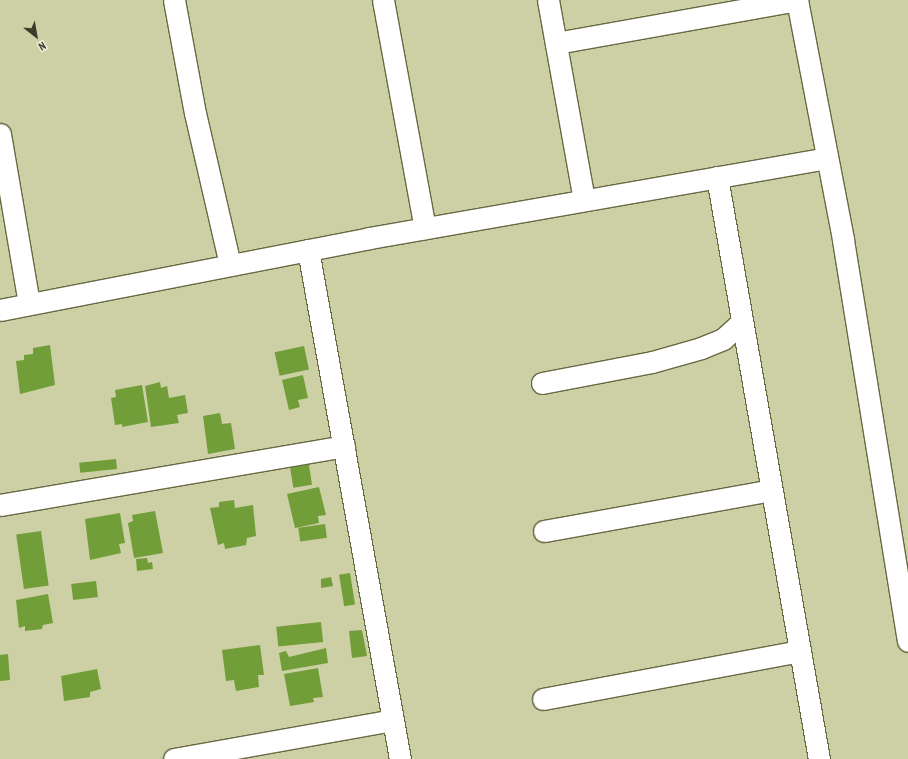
<!DOCTYPE html>
<style>
body{margin:0}
#map{position:relative;width:908px;height:759px;overflow:hidden;background:#cdcfa5;font-family:"PT Sans Narrow",sans-serif}
div>[style]{position:absolute}
.building>*{inset:0;background:#719e38;transform-origin:0 0}
.roads{filter:drop-shadow(1px 0 #686943) drop-shadow(-1px 0 #686943) drop-shadow(0 1px #686943) drop-shadow(0 -1px #686943)}
.minor>*{height:21px;margin:-10.5px;padding:0 10.5px;transform-origin:10.5px;border-radius:10.5px;background:#fff}
span{translate:-50% -50%;white-space:nowrap;text-align:center;line-height:1.15;-webkit-text-stroke:4px #eceed8;paint-order:stroke}
.north{position:absolute;left:16px;top:16px;width:40px;height:40px;-webkit-text-stroke:3px #eceed8;paint-order:stroke;rotate:149deg;font-size:11px;font-weight:700;line-height:16px;text-align:center;color:#3a3b2a}
.north::after{content:'';display:block;margin:auto;width:14px;height:18px;background:#3a3b2a;clip-path:polygon(50% 0,100% 100%,50% 72%,0 100%)}
</style>
<div id="map">
<div class="building">
<div style="clip-path:polygon(50px 345px,55px 385px,20px 394px,16px 361px,24px 360px,24px 355px,33px 354px,33px 348px)"></div>
<div style="left:304px;top:346px;width:24px;height:30px;rotate:78deg"></div>
<div style="clip-path:polygon(303px 375px,308px 398px,298px 400px,300px 407px,289px 410px,282px 380px)"></div>
<div style="clip-path:polygon(160px 382px,161px 388px,167px 386px,169px 398px,185px 395px,188px 413px,177px 415px,179px 423px,151px 427px,145px 386px)"></div>
<div style="clip-path:polygon(142px 385px,148px 422px,122px 427px,122px 424px,115px 425px,111px 398px,116px 397px,115px 390px)"></div>
<div style="clip-path:polygon(220px 413px,222px 424px,231px 423px,235px 449px,208px 454px,203px 416px)"></div>
<div style="left:116px;top:459px;width:10px;height:37px;rotate:84deg"></div>
<div style="left:308px;top:459px;width:26px;height:19px;rotate:81deg"></div>
<div style="clip-path:polygon(319px 487px,326px 515px,318px 516px,319px 523px,295px 528px,287px 494px)"></div>
<div style="clip-path:polygon(234px 500px,235px 508px,253px 505px,256px 536px,247px 538px,246px 545px,225px 549px,224px 543px,218px 545px,210px 508px,219px 507px,219px 502px)"></div>
<div style="clip-path:polygon(155px 511px,163px 553px,134px 558px,128px 523px,133px 521px,132px 515px)"></div>
<div style="clip-path:polygon(120px 513px,125px 543px,119px 544px,121px 553px,90px 560px,85px 519px)"></div>
<div style="left:325px;top:524px;width:14px;height:27px;rotate:82deg"></div>
<div style="left:41px;top:531px;width:55px;height:25px;rotate:82deg"></div>
<div style="clip-path:polygon(147px 558px,148px 563px,152px 562px,153px 569px,137px 571px,136px 559px)"></div>
<div style="left:350px;top:573px;width:32px;height:11px;rotate:81deg"></div>
<div style="clip-path:polygon(331px 577px,333px 586px,321px 588px,321px 579px)"></div>
<div style="left:96px;top:581px;width:16px;height:25px;rotate:83deg"></div>
<div style="clip-path:polygon(48px 594px,53px 623px,43px 625px,42px 629px,25px 631px,25px 626px,19px 628px,16px 600px)"></div>
<div style="left:321px;top:622px;width:20px;height:45px;rotate:84deg"></div>
<div style="clip-path:polygon(362px 630px,367px 656px,352px 658px,349px 631px)"></div>
<div style="clip-path:polygon(260px 645px,264px 675px,258px 675px,259px 687px,236px 691px,234px 680px,226px 681px,222px 650px)"></div>
<div style="clip-path:polygon(326px 648px,328px 663px,282px 671px,279px 653px,286px 651px,289px 657px)"></div>
<div style="clip-path:polygon(8px 654px,10px 680px,0 681px,0 655px)"></div>
<div style="clip-path:polygon(318px 668px,323px 697px,313px 698px,314px 702px,290px 706px,284px 674px)"></div>
<div style="clip-path:polygon(97px 669px,101px 689px,90px 692px,90px 697px,64px 701px,61px 676px)"></div>
</div>
<div class="roads">
<div class="minor">
<div style="left:174px;top:0;width:115px;rotate:79.5deg"></div>
<div style="left:195px;top:113px;width:156px;rotate:77deg"></div>
<div style="left:383px;top:0;width:232px;rotate:79.6deg"></div>
<div style="left:548px;top:0;width:203px;rotate:79.8deg"></div>
<div style="left:797px;top:0;width:244px;rotate:79.1deg"></div>
<div style="left:843px;top:240px;width:406px;rotate:80.8deg"></div>
<div style="left:556px;top:43px;width:245px;rotate:-10.1deg"></div>
<div style="left:0;top:134px;width:172px;rotate:80.3deg"></div>
<div style="left:717px;top:177px;width:591px;rotate:80.06deg"></div>
<div style="left:308px;top:250px;width:517px;rotate:79.75deg"></div>
<div style="left:0;top:310px;width:376px;rotate:-11deg"></div>
<div style="left:369px;top:238px;width:465px;rotate:-9.9deg"></div>
<div style="left:542px;top:383px;width:112px;rotate:-10.8deg"></div>
<div style="left:652px;top:362px;width:51px;rotate:-15.9deg"></div>
<div style="left:701px;top:348px;width:24px;rotate:-22deg"></div>
<div style="left:723px;top:339px;width:25px;rotate:-42deg"></div>
<div style="left:0;top:505px;width:349px;rotate:-9.7deg"></div>
<div style="left:544px;top:531px;width:231px;rotate:-10.2deg"></div>
<div style="left:543px;top:699px;width:261px;rotate:-10.6deg"></div>
<div style="left:174px;top:759px;width:222px;rotate:-10.1deg"></div>
</div>
</div>
<div class="north">N</div>
</div>
